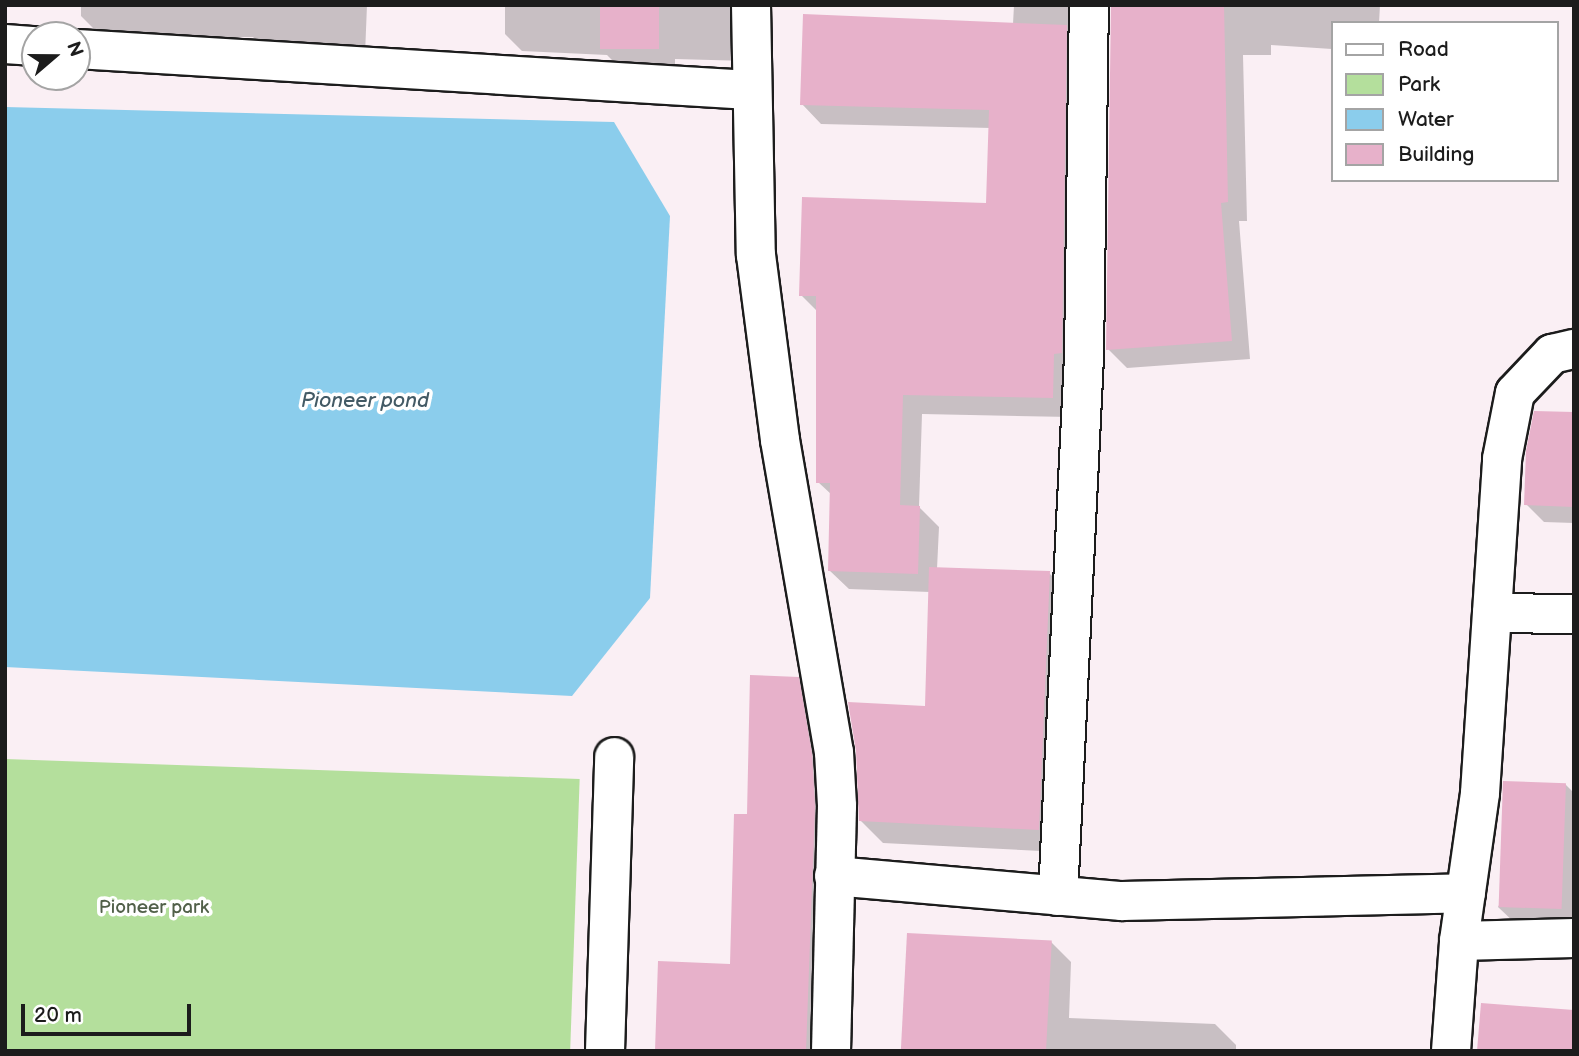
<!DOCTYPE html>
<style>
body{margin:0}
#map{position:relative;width:1579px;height:1056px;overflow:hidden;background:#faeff4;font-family:"Balsamiq Sans",sans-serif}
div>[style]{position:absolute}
.green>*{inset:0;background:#b4df9c;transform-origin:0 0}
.water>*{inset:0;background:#8bcdec}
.shadow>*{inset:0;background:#0003}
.building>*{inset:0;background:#e7b1ca;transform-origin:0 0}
.roads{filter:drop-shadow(2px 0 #1c1c1c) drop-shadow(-2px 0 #1c1c1c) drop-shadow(0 2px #1c1c1c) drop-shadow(0 -2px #1c1c1c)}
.street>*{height:38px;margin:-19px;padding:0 19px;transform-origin:19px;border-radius:19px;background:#fff}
span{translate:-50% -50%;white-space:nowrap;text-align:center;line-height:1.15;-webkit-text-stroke:7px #fff;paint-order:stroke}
.park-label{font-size:19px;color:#516049}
.water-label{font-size:21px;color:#435a65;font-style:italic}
.frame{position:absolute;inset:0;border:7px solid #1c1c1c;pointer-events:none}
.legend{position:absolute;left:1331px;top:21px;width:228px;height:161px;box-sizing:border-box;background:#fff;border:2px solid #a4a4a4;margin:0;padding:9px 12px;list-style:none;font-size:21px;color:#1c1c1c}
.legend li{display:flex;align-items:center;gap:14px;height:35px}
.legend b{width:35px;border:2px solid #a4a4a4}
.north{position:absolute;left:21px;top:21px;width:70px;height:70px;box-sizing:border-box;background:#fff;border:2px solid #a4a4a4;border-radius:50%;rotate:70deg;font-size:19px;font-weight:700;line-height:28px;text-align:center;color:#1c1c1c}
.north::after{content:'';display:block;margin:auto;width:24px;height:32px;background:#1c1c1c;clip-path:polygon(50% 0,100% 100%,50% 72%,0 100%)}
.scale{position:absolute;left:21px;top:1004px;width:170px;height:32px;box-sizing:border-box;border:4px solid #1c1c1c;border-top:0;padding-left:9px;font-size:21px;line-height:24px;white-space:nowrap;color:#1c1c1c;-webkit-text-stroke:5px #fff;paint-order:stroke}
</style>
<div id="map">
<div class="green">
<div style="left:5px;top:759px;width:575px;height:292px;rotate:2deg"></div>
</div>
<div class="water">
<div style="clip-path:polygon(5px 107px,614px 122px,670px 216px,650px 598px,572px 696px,5px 667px)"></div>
</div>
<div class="shadow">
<div style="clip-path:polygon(81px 5px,367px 5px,365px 55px,265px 49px,253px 37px,102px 37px,81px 16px)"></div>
<div style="clip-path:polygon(505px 5px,759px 5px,747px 61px,675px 59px,675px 68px,618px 66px,607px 55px,522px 51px,505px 34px)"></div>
<div style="clip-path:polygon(1014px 5px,1102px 5px,1071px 417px,922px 414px,919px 507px,939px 527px,937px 569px,1049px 573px,1072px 596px,1061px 852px,883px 843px,860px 820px,926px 708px,930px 592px,849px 589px,829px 570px,832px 495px,818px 482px,818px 312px,801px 295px,988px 205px,991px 128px,821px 124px,802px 104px,1013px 24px)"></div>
<div style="clip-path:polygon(1113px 5px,1380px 5px,1379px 23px,1332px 23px,1332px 49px,1271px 45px,1271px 55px,1243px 55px,1247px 221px,1239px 221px,1250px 359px,1127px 368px,1108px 349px)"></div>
<div style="clip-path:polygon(1574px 414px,1574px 523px,1544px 522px,1526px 504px)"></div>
<div style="clip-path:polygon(798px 679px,816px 696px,824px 1051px,657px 1051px,732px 966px,748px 816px)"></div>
<div style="clip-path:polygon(1565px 784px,1574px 793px,1574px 926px,1516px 924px,1498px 907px)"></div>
<div style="clip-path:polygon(1051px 942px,1071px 962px,1069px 1018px,1215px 1024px,1236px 1045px,1236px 1051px,903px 1051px)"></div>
</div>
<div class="building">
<div style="left:600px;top:5px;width:59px;height:44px"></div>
<div style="clip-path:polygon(1111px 5px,1224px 5px,1228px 202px,1221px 203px,1232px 341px,1106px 350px)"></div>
<div style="clip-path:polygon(803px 14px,1067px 25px,1062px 353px,1054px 354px,1053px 398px,903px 395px,900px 505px,920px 506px,918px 574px,828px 571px,830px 483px,816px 483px,816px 296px,799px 296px,802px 197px,986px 203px,989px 110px,800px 105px)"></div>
<div style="clip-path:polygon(1534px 411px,1574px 412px,1574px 507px,1524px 505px,1526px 451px)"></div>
<div style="clip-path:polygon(929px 567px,1050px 571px,1039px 830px,859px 821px,856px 751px,848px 702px,925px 706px)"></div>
<div style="clip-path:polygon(750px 675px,799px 677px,812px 754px,815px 806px,806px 1051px,655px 1051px,658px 961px,730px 964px,734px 814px,747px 814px)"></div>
<div style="left:1503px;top:781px;width:63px;height:126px;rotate:2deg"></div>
<div style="left:907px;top:933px;width:145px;height:118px;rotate:3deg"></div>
<div style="clip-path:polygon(1481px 1003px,1574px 1010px,1574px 1051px,1477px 1051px)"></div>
</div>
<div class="roads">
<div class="street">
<div style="left:751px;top:5px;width:250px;rotate:88.9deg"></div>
<div style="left:756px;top:255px;width:187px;rotate:82.6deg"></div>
<div style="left:780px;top:440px;width:317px;rotate:80.2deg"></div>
<div style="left:834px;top:752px;width:54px;rotate:86.8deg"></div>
<div style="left:837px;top:806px;width:245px;rotate:91.4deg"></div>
<div style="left:5px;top:44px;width:30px;rotate:4deg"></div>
<div style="left:77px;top:49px;width:674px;rotate:3.49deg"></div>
<div style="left:1492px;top:613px;width:82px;rotate:0.7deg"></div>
<div style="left:834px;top:876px;width:289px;rotate:5deg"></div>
<div style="left:1122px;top:901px;width:344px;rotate:-1.3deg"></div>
<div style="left:1058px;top:896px;width:540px;rotate:-87.24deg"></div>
<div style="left:1084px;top:357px;width:352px;rotate:-89.2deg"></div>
<div style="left:1459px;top:941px;width:115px;rotate:-1.5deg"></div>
<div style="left:605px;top:1051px;width:294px;rotate:-88.2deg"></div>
<div style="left:1451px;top:1051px;width:110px;rotate:-85.8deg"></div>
<div style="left:1459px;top:941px;width:149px;rotate:-81.9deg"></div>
<div style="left:1480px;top:793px;width:335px;rotate:-86.2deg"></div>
<div style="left:1502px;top:459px;width:67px;rotate:-78.9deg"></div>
<div style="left:1515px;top:393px;width:54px;rotate:-46.5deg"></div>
<div style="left:1552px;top:354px;width:23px;rotate:-13deg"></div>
</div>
</div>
<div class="park-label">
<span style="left:154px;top:908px">Pioneer park</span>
</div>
<div class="water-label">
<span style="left:365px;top:401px">Pioneer pond</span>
</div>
<div class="frame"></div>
<ul class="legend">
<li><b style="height:9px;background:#fff"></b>Road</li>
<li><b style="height:19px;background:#b4df9c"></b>Park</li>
<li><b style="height:19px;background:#8bcdec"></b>Water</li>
<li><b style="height:19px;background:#e7b1ca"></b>Building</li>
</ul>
<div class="north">N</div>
<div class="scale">20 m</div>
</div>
